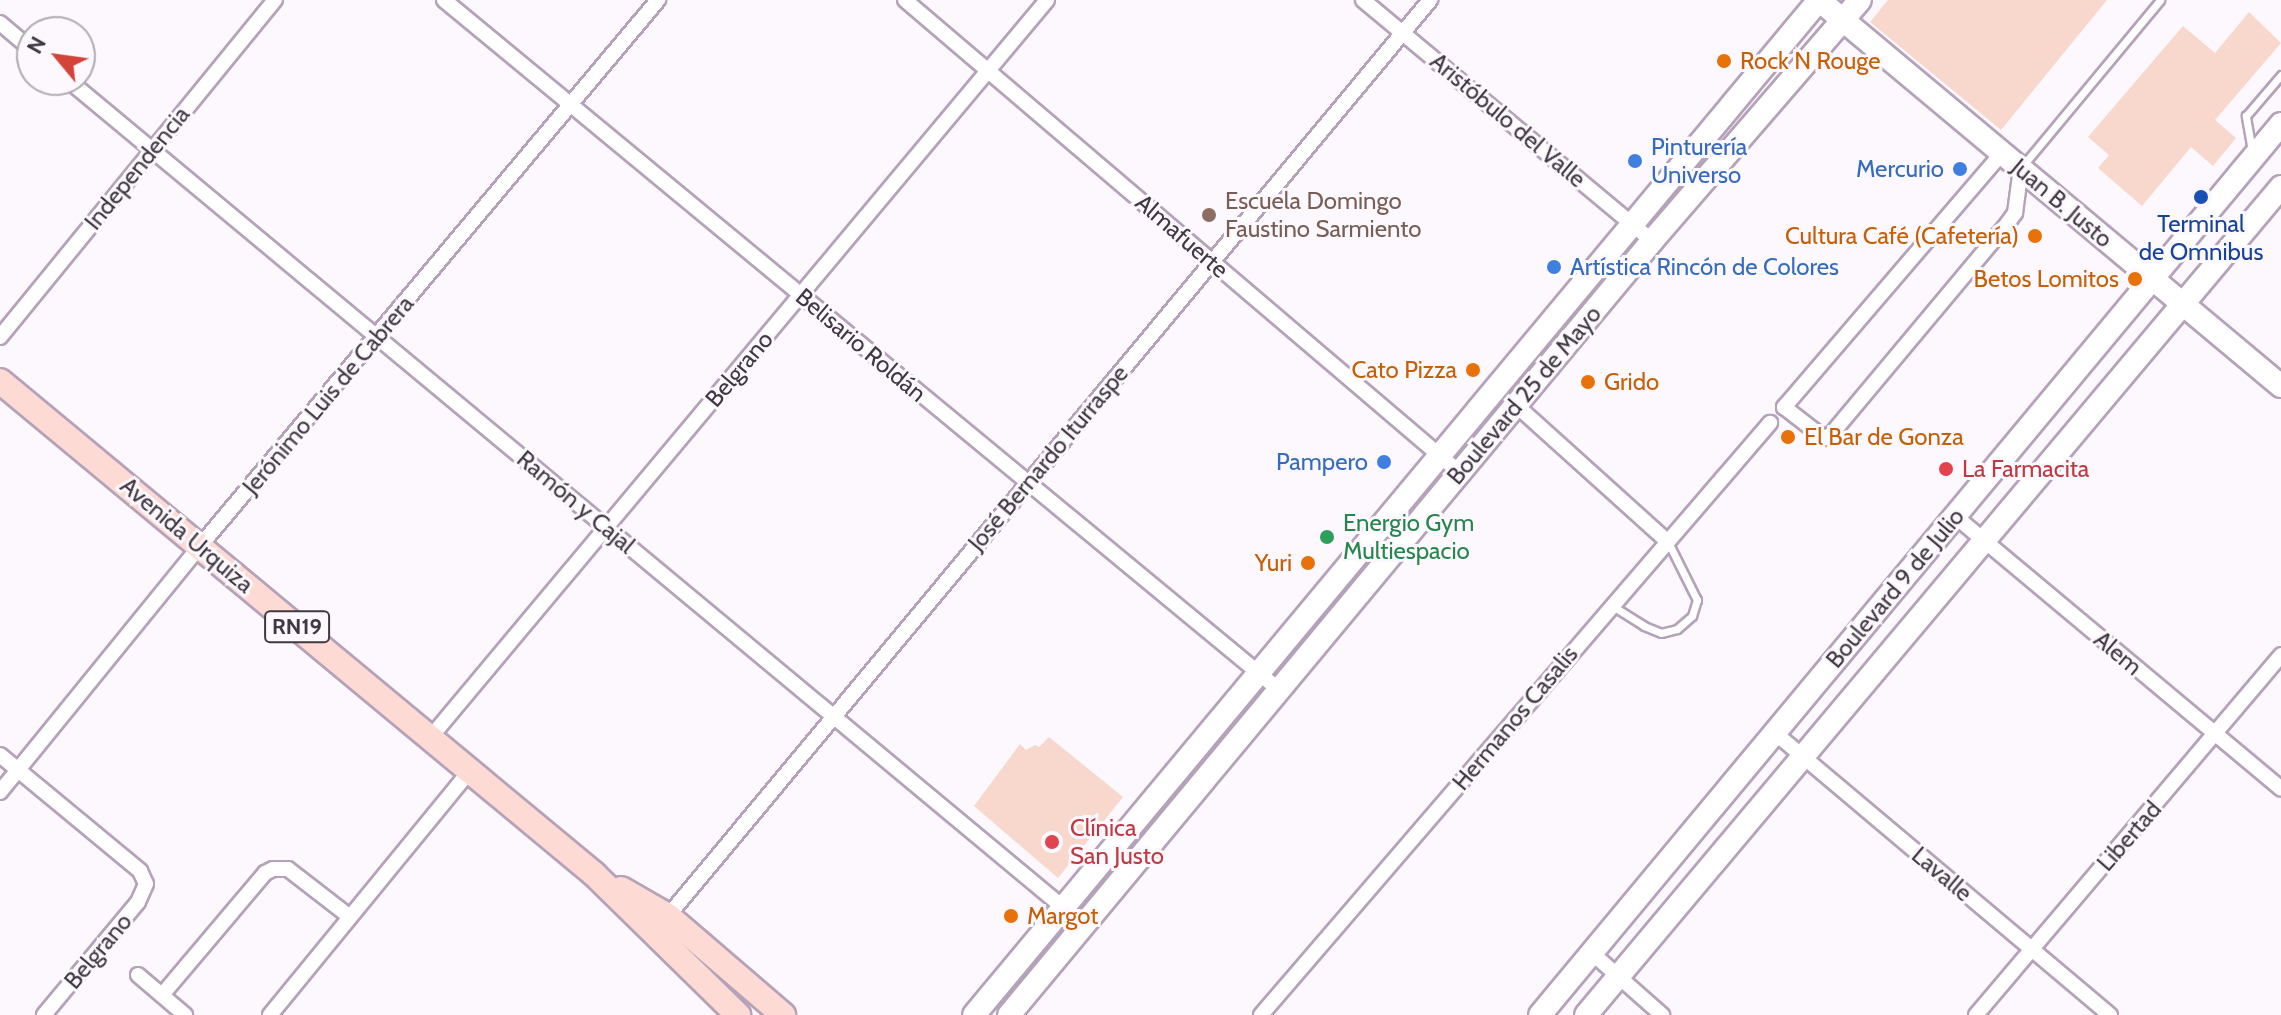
<!DOCTYPE html>
<meta charset="utf-8">
<style>
body{margin:0}
#map{position:relative;width:2281px;height:1015px;overflow:hidden;background:#fcf8fd;font-family:Cabin,sans-serif}
div>[style]{position:absolute}
.building>*{inset:0;background:#f8d7cc}
.roads{filter:drop-shadow(2px 0 #b5a2ba) drop-shadow(-2px 0 #b5a2ba) drop-shadow(0 2px #b5a2ba) drop-shadow(0 -2px #b5a2ba)}
.service>*{height:7px;margin:-3.5px;padding:0 3.5px;transform-origin:3.5px;border-radius:3.5px;background:#fff}
.minor>*{height:14px;margin:-7px;padding:0 7px;transform-origin:7px;border-radius:7px;background:#fff}
.secondary>*{height:22px;margin:-11px;padding:0 11px;transform-origin:11px;border-radius:11px;background:#fff}
.primary>*{height:24px;margin:-12px;padding:0 12px;transform-origin:12px;border-radius:12px;background:#fddad3}
.dots>*{width:22px;height:22px;translate:-50% -50%;box-sizing:border-box;border:4px solid #fcf8fd;border-radius:50%}
span{translate:-50% -50%;white-space:nowrap;text-align:center;line-height:1.15;-webkit-text-stroke:6px #fcf8fd;paint-order:stroke}
.shield-label span{padding:2px 6px;background:#fcf8fd;border:2px solid;border-radius:6px;-webkit-text-stroke-width:0}
.shield-label{font-size:22px;color:#403842;font-weight:700}
.food-label{font-size:24px;color:#c56008}
.left{translate:0 -50%;text-align:left}
.right{translate:-100% -50%;text-align:right}
.street-label{font-size:24px;color:#403842}
.shop-label{font-size:24px;color:#366cbe}
.education-label{font-size:24px;color:#785e54}
.transit-label{font-size:24px;color:#164399}
.health-label{font-size:24px;color:#be3a42}
.leisure-label{font-size:24px;color:#27864d}
.north{position:absolute;left:16px;top:16px;width:80px;height:80px;box-sizing:border-box;background:#fcf8fd;border:2px solid #b1abb2;border-radius:50%;rotate:299deg;font-size:22px;font-weight:700;line-height:32px;text-align:center;color:#403842}
.north::after{content:'';display:block;margin:auto;width:28px;height:36px;background:#d24439;clip-path:polygon(50% 0,100% 100%,50% 72%,0 100%)}
</style>
<div id="map">
<div class="building">
<div style="clip-path:polygon(1888px 0,2107px 0,2001px 130px,1870px 22px)"></div>
<div style="clip-path:polygon(2249px 12px,2281px 43px,2215px 120px,2236px 138px,2213px 166px,2191px 147px,2142px 206px,2098px 168px,2109px 155px,2088px 137px,2183px 26px,2215px 53px)"></div>
<div style="clip-path:polygon(1049px 737px,1123px 797px,1058px 878px,974px 806px,1020px 744px,1026px 750px,1035px 745px,1039px 747px)"></div>
</div>
<div class="roads">
<div class="service">
<div style="left:2252px;top:151px;width:36px;rotate:-100deg"></div>
<div style="left:2246px;top:116px;width:54px;rotate:-49.5deg"></div>
<div style="left:2024px;top:164px;width:213px;rotate:-50.3deg"></div>
<div style="left:1611px;top:605px;width:39px;rotate:32deg"></div>
<div style="left:1644px;top:626px;width:18px;rotate:22deg"></div>
<div style="left:1661px;top:633px;width:16px;rotate:-14deg"></div>
<div style="left:1677px;top:629px;width:20px;rotate:-41deg"></div>
<div style="left:1692px;top:616px;width:17px;rotate:-73deg"></div>
<div style="left:1697px;top:600px;width:65px;rotate:-116.6deg"></div>
</div>
<div class="minor">
<div style="left:444px;top:0;width:1082px;rotate:39.56deg"></div>
<div style="left:905px;top:0;width:728px;rotate:40.43deg"></div>
<div style="left:1363px;top:0;width:376px;rotate:39.8deg"></div>
<div style="left:0;top:23px;width:42px;rotate:40.2deg"></div>
<div style="left:68px;top:80px;width:1320px;rotate:39.74deg"></div>
<div style="left:2002px;top:153px;width:335px;rotate:130.6deg"></div>
<div style="left:1784px;top:407px;width:51px;rotate:37.8deg"></div>
<div style="left:1824px;top:438px;width:5px;rotate:-11deg"></div>
<div style="left:1829px;top:437px;width:278px;rotate:-50.1deg"></div>
<div style="left:2007px;top:224px;width:14px;rotate:-54deg"></div>
<div style="left:2015px;top:213px;width:45px;rotate:-82.4deg"></div>
<div style="left:0;top:337px;width:435px;rotate:-50.8deg"></div>
<div style="left:1517px;top:406px;width:202px;rotate:42deg"></div>
<div style="left:1955px;top:516px;width:425px;rotate:39.9deg"></div>
<div style="left:1775px;top:733px;width:438px;rotate:40.1deg"></div>
<div style="left:430px;top:738px;width:962px;rotate:-50.1deg"></div>
<div style="left:0;top:755px;width:182px;rotate:39.6deg"></div>
<div style="left:140px;top:871px;width:14px;rotate:65deg"></div>
<div style="left:146px;top:884px;width:20px;rotate:114deg"></div>
<div style="left:138px;top:902px;width:147px;rotate:129.8deg"></div>
<div style="left:0;top:792px;width:317px;rotate:-50.9deg"></div>
<div style="left:200px;top:546px;width:713px;rotate:-50.01deg"></div>
<div style="left:668px;top:916px;width:1192px;rotate:-50.24deg"></div>
<div style="left:1592px;top:953px;width:94px;rotate:41.5deg"></div>
<div style="left:138px;top:975px;width:62px;rotate:40.4deg"></div>
<div style="left:162px;top:995px;width:160px;rotate:-49.8deg"></div>
<div style="left:265px;top:873px;width:9px;rotate:-27deg"></div>
<div style="left:273px;top:869px;width:15px"></div>
<div style="left:288px;top:869px;width:78px;rotate:37.7deg"></div>
<div style="left:270px;top:1015px;width:315px;rotate:-50.7deg"></div>
<div style="left:1261px;top:1015px;width:781px;rotate:-49.31deg"></div>
<div style="left:1976px;top:1015px;width:472px;rotate:-49.7deg"></div>
</div>
<div class="secondary">
<div style="left:1819px;top:0;width:602px;rotate:39.88deg"></div>
<div style="left:974px;top:1015px;width:1321px;rotate:-50.22deg"></div>
<div style="left:1009px;top:1015px;width:1006px;rotate:-50.28deg"></div>
<div style="left:1652px;top:241px;width:318px;rotate:-49.2deg"></div>
<div style="left:1540px;top:1015px;width:1159px;rotate:-50.25deg"></div>
<div style="left:1586px;top:1015px;width:1081px;rotate:-49.99deg"></div>
</div>
<div class="primary">
<div style="left:0;top:381px;width:772px;rotate:39.69deg"></div>
<div style="left:594px;top:874px;width:202px;rotate:44.4deg"></div>
<div style="left:621px;top:889px;width:54px;rotate:29.9deg"></div>
<div style="left:668px;top:916px;width:152px;rotate:40.7deg"></div>
</div>
</div>
<div class="dots">
<div style="left:1724px;top:61px;background:#e8710a"></div>
<div style="left:1635px;top:161px;background:#3f7fe0"></div>
<div style="left:1960px;top:169px;background:#3f7fe0"></div>
<div style="left:2201px;top:197px;background:#1a4fb4"></div>
<div style="left:1209px;top:215px;background:#8d6e63"></div>
<div style="left:2035px;top:236px;background:#e8710a"></div>
<div style="left:1554px;top:267px;background:#3f7fe0"></div>
<div style="left:2135px;top:279px;background:#e8710a"></div>
<div style="left:1473px;top:370px;background:#e8710a"></div>
<div style="left:1588px;top:382px;background:#e8710a"></div>
<div style="left:1788px;top:437px;background:#e8710a"></div>
<div style="left:1384px;top:462px;background:#3f7fe0"></div>
<div style="left:1946px;top:469px;background:#e0444e"></div>
<div style="left:1327px;top:537px;background:#2e9e5b"></div>
<div style="left:1308px;top:563px;background:#e8710a"></div>
<div style="left:1052px;top:842px;background:#e0444e"></div>
<div style="left:1011px;top:916px;background:#e8710a"></div>
</div>
<div class="shield-label">
<span style="left:297px;top:627px">RN19</span>
</div>
<div class="food-label">
<span class="left" style="left:1740px;top:61px">Rock N Rouge</span>
<span class="right" style="left:2019px;top:236px">Cultura Café (Cafetería)</span>
<span class="right" style="left:2119px;top:279px">Betos Lomitos</span>
<span class="right" style="left:1457px;top:370px">Cato Pizza</span>
<span class="left" style="left:1604px;top:382px">Grido</span>
<span class="left" style="left:1804px;top:437px">El Bar de Gonza</span>
<span class="right" style="left:1292px;top:563px">Yuri</span>
<span class="left" style="left:1027px;top:916px">Margot</span>
</div>
<div class="street-label">
<span style="left:1508px;top:120px;rotate:40deg">Aristóbulo del Valle</span>
<span style="left:137px;top:168px;rotate:-51deg">Independencia</span>
<span style="left:2062px;top:203px;rotate:40deg">Juan B. Justo</span>
<span style="left:1182px;top:236px;rotate:41deg">Almafuerte</span>
<span style="left:861px;top:345px;rotate:40deg">Belisario Roldán</span>
<span style="left:739px;top:369px;rotate:-50deg">Belgrano</span>
<span style="left:328px;top:395px;rotate:-50deg">Jerónimo Luis de Cabrera</span>
<span style="left:1524px;top:395px;rotate:-50deg">Boulevard 25 de Mayo</span>
<span style="left:1048px;top:458px;rotate:-50deg">José Bernardo Iturraspe</span>
<span style="left:576px;top:502px;rotate:40deg">Ramón y Cajal</span>
<span style="left:187px;top:535px;rotate:40deg">Avenida Urquiza</span>
<span style="left:1895px;top:588px;rotate:-50deg">Boulevard 9 de Julio</span>
<span style="left:2118px;top:653px;rotate:40deg">Alem</span>
<span style="left:1515px;top:718px;rotate:-50deg">Hermanos Casalis</span>
<span style="left:2129px;top:836px;rotate:-49deg">Libertad</span>
<span style="left:1942px;top:874px;rotate:40deg">Lavalle</span>
<span style="left:98px;top:951px;rotate:-50deg">Belgrano</span>
</div>
<div class="shop-label">
<span class="left" style="left:1651px;top:161px">Pinturería<br>Universo</span>
<span class="right" style="left:1944px;top:169px">Mercurio</span>
<span class="left" style="left:1570px;top:267px">Artística Rincón de Colores</span>
<span class="right" style="left:1368px;top:462px">Pampero</span>
</div>
<div class="education-label">
<span class="left" style="left:1225px;top:215px">Escuela Domingo<br>Faustino Sarmiento</span>
</div>
<div class="transit-label">
<span style="left:2201px;top:238px">Terminal<br>de Omnibus</span>
</div>
<div class="health-label">
<span class="left" style="left:1962px;top:469px">La Farmacita</span>
<span class="left" style="left:1070px;top:842px">Clínica<br>San Justo</span>
</div>
<div class="leisure-label">
<span class="left" style="left:1343px;top:537px">Energio Gym<br>Multiespacio</span>
</div>
<div class="north">N</div>
</div>
